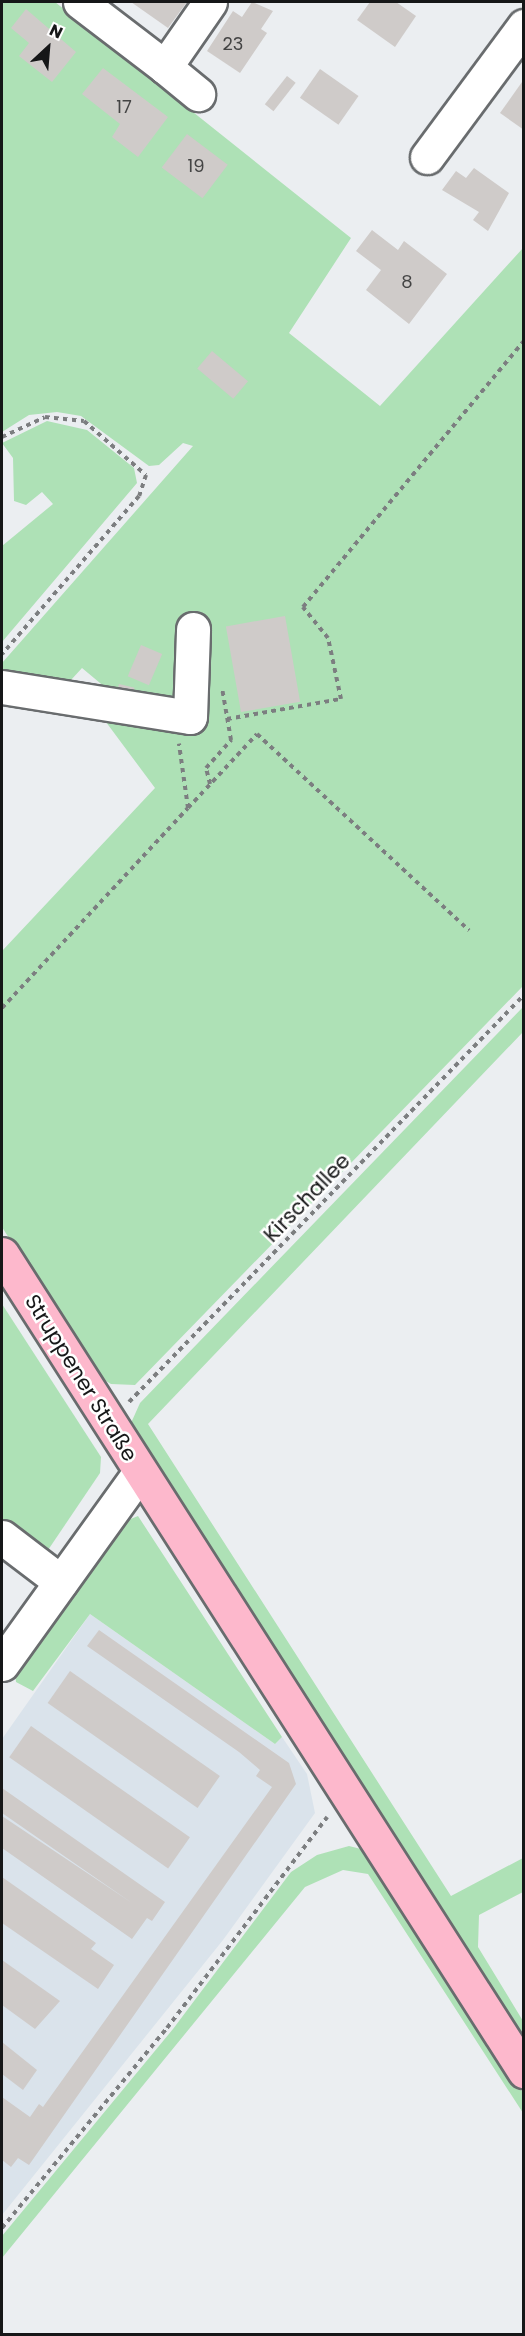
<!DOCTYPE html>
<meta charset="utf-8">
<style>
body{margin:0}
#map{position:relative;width:525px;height:2336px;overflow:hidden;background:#ebeef1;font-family:Poppins,sans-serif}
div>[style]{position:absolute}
.built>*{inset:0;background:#dae3eb}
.green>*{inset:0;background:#aee1b6}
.building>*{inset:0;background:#cfcbc9;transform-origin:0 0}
.path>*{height:4px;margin-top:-2px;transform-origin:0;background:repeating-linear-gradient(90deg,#7c7e80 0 4.5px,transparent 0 9px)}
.roads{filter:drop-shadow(2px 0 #696c6e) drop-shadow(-2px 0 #696c6e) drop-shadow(0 2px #696c6e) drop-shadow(0 -2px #696c6e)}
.minor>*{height:33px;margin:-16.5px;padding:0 16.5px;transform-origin:16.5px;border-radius:16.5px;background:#fff}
.major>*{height:33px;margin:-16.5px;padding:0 16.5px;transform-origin:16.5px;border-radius:16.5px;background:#fdb8cc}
span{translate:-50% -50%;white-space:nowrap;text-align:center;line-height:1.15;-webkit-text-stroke:5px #fff;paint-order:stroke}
.number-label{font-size:18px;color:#444}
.number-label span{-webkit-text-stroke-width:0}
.street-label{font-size:21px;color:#161718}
.frame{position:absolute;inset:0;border:3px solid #161718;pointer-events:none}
.north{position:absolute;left:18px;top:18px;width:60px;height:60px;-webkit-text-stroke:4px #fff;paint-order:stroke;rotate:26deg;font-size:16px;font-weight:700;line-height:24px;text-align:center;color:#161718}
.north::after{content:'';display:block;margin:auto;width:21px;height:27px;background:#161718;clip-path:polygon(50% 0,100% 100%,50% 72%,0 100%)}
</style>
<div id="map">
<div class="built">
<div style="clip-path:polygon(90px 1614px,275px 1744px,282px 1737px,307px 1774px,315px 1813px,223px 1940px,2px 2215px,2px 1739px)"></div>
</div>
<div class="green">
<div style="clip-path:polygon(2px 2px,55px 2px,351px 238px,289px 333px,380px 406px,523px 248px,523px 986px,135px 1385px,111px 1384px,94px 1374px,2px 1227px,2px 951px,155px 788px,100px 714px,112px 693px,82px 668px,71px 680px,2px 671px,2px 663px,193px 446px,183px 443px,159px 465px,149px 466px,81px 416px,57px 412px,29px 415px,2px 432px)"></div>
<div style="clip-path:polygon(47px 421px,87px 430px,134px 468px,137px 483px,2px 642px,2px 546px,53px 504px,42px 492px,26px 505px,14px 501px,13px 458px,2px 443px)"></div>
<div style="clip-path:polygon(523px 1007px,523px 1032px,148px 1424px,451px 1896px,523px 1858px,523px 1892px,479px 1915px,478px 1947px,523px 2021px,523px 2051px,131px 1423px,140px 1403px)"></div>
<div style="clip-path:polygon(2px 1304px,101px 1457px,100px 1473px,44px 1556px,2px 1525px)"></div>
<div style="clip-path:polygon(138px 1516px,282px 1737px,275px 1744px,90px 1614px,33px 1691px,16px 1682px,15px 1670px,116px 1525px)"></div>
<div style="clip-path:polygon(349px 1846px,369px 1851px,523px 2093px,523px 2113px,368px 1874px,343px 1870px,305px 1887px,2px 2258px,2px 2236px,173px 2029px,291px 1872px,317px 1855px)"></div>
</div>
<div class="building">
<div style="clip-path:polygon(131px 2px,187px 2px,168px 28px)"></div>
<div style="clip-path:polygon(252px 2px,273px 11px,261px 29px,267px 33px,240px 73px,207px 51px,233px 11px,242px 17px)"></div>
<div style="clip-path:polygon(370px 2px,396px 2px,416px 16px,395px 47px,357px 20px)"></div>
<div style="clip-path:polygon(26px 9px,76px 52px,52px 82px,19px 56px,29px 43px,11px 28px)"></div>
<div style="clip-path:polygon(103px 68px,168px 117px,138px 157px,112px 137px,120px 124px,82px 94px)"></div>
<div style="left:320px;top:69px;width:47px;height:35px;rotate:35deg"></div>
<div style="left:287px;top:76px;width:11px;height:36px;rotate:38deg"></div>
<div style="clip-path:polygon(522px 82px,524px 83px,524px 130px,500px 113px)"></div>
<div style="left:187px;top:134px;width:51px;height:42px;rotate:37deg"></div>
<div style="clip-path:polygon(474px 168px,509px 193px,488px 231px,473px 220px,479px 212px,442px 190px,456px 171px,466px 178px)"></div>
<div style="clip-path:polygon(372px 230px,398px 250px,404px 241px,447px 274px,409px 324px,366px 290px,381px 270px,356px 251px)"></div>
<div style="left:212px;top:351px;width:47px;height:23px;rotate:40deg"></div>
<div style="left:285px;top:616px;width:87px;height:60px;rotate:80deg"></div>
<div style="left:141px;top:645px;width:23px;height:34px;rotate:23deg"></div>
<div style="left:119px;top:684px;width:16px;height:7px;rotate:14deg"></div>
<div style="clip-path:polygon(99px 1630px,289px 1763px,296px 1784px,29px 2165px,18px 2158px,11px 2167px,2px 2160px,2px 2097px,30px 2117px,39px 2104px,43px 2107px,272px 1787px,256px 1776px,260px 1770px,239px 1752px,87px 1646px)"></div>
<div style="left:70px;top:1671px;width:183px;height:39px;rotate:35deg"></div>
<div style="left:31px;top:1726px;width:194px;height:38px;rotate:35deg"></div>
<div style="clip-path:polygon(2px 1788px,165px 1902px,152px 1921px,147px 1918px,132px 1939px,2px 1848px,2px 1816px,132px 1903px,2px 1813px)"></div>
<div style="clip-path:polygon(2px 1877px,96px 1943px,91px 1949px,114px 1965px,98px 1989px,2px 1923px)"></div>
<div style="clip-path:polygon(2px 1960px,60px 2001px,35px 2029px,2px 2005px)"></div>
<div style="clip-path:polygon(2px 2042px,37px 2070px,23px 2090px,2px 2074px)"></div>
</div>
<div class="path">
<div style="left:2px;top:437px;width:47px;rotate:-24.9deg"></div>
<div style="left:45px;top:417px;width:39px;rotate:6deg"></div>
<div style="left:84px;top:421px;width:82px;rotate:41.1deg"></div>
<div style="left:146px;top:475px;width:22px;rotate:108deg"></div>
<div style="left:139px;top:496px;width:209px;rotate:130.9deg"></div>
<div style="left:227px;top:719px;width:116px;rotate:-10deg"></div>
<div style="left:341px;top:699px;width:62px;rotate:-102deg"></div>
<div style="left:328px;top:638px;width:40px;rotate:-129deg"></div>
<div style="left:303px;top:607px;width:346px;rotate:-50.3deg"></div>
<div style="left:210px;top:784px;width:16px;rotate:-104deg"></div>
<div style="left:206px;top:768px;width:38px;rotate:-48deg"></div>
<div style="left:231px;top:740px;width:53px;rotate:-99.8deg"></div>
<div style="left:188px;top:808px;width:101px;rotate:-47deg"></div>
<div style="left:257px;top:734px;width:289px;rotate:42.8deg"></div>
<div style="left:2px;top:1008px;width:273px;rotate:-47.1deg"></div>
<div style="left:188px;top:808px;width:65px;rotate:-98deg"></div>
<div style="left:129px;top:1402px;width:567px;rotate:-45.86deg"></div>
<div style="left:2px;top:2228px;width:259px;rotate:-50.5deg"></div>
<div style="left:167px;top:2028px;width:265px;rotate:-52.8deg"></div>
</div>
<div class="roads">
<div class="minor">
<div style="left:80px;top:2px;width:107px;rotate:37.4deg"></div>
<div style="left:165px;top:67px;width:79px;rotate:-55.3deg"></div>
<div style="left:165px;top:67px;width:43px;rotate:39.3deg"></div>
<div style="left:427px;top:157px;width:163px;rotate:-53.5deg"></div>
<div style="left:2px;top:687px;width:190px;rotate:9.1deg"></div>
<div style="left:190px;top:717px;width:88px;rotate:-88deg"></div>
<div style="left:2px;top:1537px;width:74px;rotate:37.3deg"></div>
<div style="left:2px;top:1664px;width:236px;rotate:-54.3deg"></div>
</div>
<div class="major">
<div style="left:2px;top:1254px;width:970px;rotate:57.42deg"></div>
</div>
</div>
<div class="number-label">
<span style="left:233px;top:44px">23</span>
<span style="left:124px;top:107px">17</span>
<span style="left:196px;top:166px">19</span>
<span style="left:407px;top:282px">8</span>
</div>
<div class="street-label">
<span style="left:307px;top:1198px;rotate:-46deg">Kirschallee</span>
<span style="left:81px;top:1378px;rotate:58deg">Struppener Straße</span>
</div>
<div class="frame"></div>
<div class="north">N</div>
</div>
